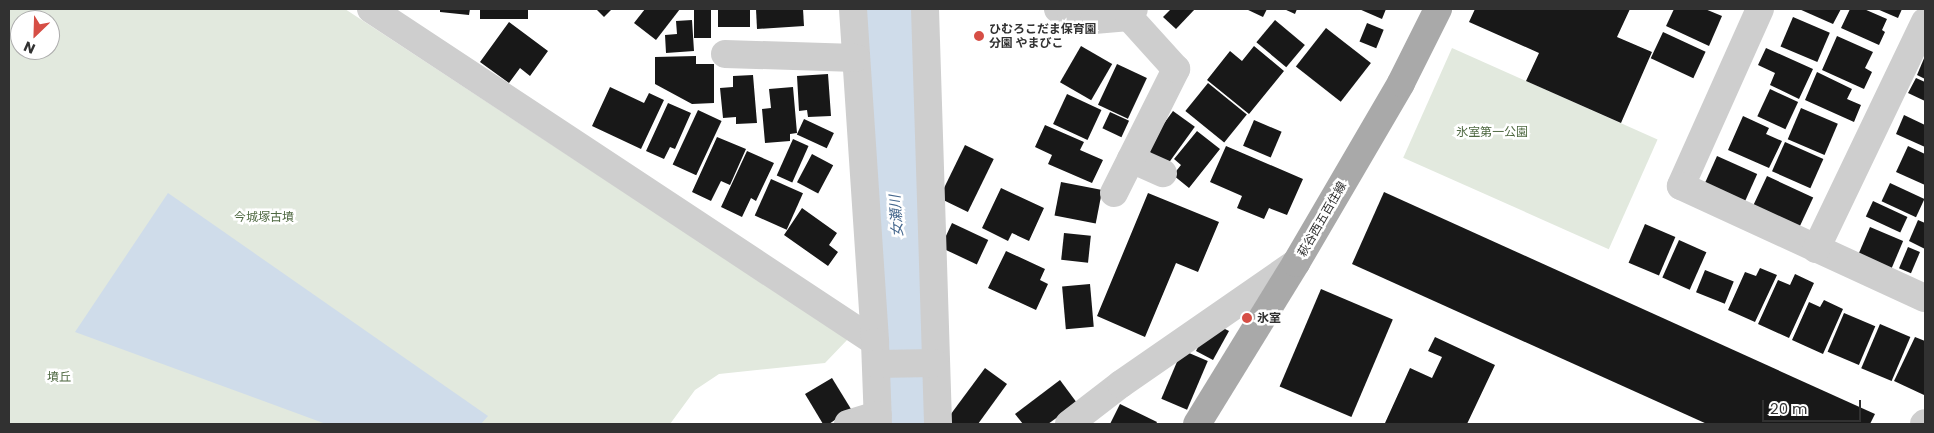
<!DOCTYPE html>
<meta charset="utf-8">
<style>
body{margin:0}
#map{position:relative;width:1934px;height:433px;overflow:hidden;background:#fff;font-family:Poppins,"Noto Sans JP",sans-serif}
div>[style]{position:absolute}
.green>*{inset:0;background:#e2e9de;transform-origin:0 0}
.water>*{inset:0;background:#cfdcea}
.river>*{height:60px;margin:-30px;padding:0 30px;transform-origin:30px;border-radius:30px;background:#cfdcea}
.building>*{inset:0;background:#181818;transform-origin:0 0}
.minor>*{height:28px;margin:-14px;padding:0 14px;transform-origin:14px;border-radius:14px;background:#cecece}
.major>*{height:28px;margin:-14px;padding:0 14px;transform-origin:14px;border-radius:14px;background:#a9a9a9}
.dots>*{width:14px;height:14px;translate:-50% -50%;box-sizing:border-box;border:2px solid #fff;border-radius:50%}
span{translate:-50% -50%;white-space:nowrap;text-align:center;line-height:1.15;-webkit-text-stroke:5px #fff;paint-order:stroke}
.poi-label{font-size:12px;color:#313131;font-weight:700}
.left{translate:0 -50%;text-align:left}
.park-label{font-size:12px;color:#4f6942}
.street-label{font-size:12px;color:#313131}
.water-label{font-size:14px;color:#45678d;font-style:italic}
.frame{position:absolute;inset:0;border:10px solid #313131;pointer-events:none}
.north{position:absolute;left:10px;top:10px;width:50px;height:50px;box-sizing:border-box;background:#fff;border:1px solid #adadad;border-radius:50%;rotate:204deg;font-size:14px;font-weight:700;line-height:20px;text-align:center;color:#313131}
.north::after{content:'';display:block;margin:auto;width:18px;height:22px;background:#d64e45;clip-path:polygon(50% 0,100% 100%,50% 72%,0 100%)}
.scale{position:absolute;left:1762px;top:400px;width:99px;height:22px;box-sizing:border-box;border:2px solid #313131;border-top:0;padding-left:6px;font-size:15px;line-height:18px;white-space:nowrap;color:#313131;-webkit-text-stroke:4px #fff;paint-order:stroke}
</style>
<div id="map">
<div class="green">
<div style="clip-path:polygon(evenodd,9px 9px,345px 9px,848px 339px,825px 363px,719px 374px,695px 390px,670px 424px,9px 424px,9px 9px,20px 20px,50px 20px,50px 50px,20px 50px,20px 20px)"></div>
<div style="left:1452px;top:48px;width:225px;height:120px;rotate:24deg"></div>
</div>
<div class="water">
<div style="clip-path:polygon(168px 193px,488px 416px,481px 424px,326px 424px,75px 332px)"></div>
</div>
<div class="river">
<div style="left:882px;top:9px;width:416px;rotate:86deg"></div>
</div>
<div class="building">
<div style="clip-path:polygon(440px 9px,470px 9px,469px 15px,440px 12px)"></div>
<div style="left:480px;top:9px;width:48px;height:10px"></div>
<div style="clip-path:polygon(596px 9px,612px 9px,604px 17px)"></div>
<div style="clip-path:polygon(645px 9px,680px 9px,656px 40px,634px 23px)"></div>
<div style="left:694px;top:9px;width:17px;height:29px"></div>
<div style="left:718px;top:9px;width:32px;height:18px"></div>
<div style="clip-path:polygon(756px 9px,803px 9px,804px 26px,757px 29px)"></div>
<div style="clip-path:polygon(1171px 9px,1195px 9px,1176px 29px,1163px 17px)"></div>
<div style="clip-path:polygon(1246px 9px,1267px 9px,1263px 17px)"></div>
<div style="clip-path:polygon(1284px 9px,1297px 9px,1295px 14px)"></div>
<div style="clip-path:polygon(1359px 9px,1386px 9px,1382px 19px)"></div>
<div style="clip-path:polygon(1475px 9px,1630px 9px,1617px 37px,1652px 52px,1621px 123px,1526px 81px,1539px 53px,1469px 22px)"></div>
<div style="clip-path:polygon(1674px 9px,1705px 9px,1722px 16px,1709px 46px,1666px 26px)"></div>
<div style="clip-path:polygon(1799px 9px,1841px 9px,1833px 24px)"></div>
<div style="clip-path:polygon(1850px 9px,1864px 9px,1887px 19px,1882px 30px,1885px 32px,1879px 45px,1841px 28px)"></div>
<div style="clip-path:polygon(1877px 9px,1902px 9px,1898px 18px)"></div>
<div style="left:1793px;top:17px;width:40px;height:32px;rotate:23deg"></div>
<div style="clip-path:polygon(692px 20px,694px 51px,666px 53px,665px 35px,677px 34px,676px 21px)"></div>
<div style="left:1275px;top:20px;width:39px;height:29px;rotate:40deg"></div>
<div style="clip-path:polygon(509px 22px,548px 51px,530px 76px,520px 68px,509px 83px,480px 62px)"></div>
<div style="left:1367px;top:23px;width:18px;height:20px;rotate:22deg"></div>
<div style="left:1326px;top:28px;width:57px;height:49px;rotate:38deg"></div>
<div style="left:1663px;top:32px;width:47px;height:29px;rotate:25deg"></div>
<div style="clip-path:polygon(1837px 36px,1873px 52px,1865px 68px,1872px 72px,1864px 89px,1822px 70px)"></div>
<div style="left:1081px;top:46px;width:36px;height:42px;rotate:30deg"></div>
<div style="clip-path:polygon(1254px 46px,1284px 71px,1249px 114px,1207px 80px,1230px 51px,1242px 61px)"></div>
<div style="clip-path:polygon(1766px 48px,1813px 69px,1799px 99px,1770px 85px,1775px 73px,1758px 65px)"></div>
<div style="clip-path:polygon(696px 56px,696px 64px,714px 64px,714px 103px,692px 104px,655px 84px,655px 57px)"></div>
<div style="clip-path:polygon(1925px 56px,1925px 79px,1917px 75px)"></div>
<div style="left:1117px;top:64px;width:33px;height:45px;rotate:25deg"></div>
<div style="clip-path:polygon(1817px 72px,1852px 89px,1847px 99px,1861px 105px,1854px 122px,1805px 100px)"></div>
<div style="clip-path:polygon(828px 74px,831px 116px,808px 117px,807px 110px,799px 111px,797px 76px)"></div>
<div style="clip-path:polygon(753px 75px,757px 123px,736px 124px,736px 117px,723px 118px,720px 88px,733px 87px,733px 76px)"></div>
<div style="clip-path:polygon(1916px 78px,1925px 82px,1925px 101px,1908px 93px)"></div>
<div style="left:1208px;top:83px;width:50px;height:36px;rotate:39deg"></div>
<div style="clip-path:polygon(610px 87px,644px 103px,649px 93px,664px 100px,641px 149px,592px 126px)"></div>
<div style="clip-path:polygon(793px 87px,797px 133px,790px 134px,790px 141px,765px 143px,762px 109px,771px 108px,769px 89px)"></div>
<div style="left:1770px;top:89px;width:31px;height:30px;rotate:25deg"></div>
<div style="left:1067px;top:94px;width:38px;height:33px;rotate:25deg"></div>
<div style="clip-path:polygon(668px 103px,691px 113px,675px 149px,670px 147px,664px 159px,646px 151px)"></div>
<div style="left:1801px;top:108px;width:40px;height:34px;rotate:23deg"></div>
<div style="left:698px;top:110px;width:26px;height:60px;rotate:25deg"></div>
<div style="left:1173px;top:111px;width:27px;height:47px;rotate:36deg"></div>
<div style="left:1110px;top:112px;width:21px;height:18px;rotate:25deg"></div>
<div style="clip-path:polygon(1904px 115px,1925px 125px,1925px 147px,1896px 134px)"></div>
<div style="clip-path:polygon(1743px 116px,1769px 128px,1766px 134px,1782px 141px,1769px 168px,1728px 150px)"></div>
<div style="left:804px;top:119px;width:33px;height:17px;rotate:25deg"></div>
<div style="left:1254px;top:120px;width:30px;height:28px;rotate:23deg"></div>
<div style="clip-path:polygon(1045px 125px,1084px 142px,1080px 150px,1103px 160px,1092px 183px,1048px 164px,1052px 155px,1035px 147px)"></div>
<div style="clip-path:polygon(1197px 131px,1220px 149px,1189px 188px,1173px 175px,1181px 165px,1174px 159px)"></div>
<div style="clip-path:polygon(717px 137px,746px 149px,730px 185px,721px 181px,711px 201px,692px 192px)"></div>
<div style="left:793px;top:139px;width:17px;height:40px;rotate:24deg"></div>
<div style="left:1785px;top:142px;width:42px;height:32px;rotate:24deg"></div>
<div style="left:965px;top:145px;width:32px;height:59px;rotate:26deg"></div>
<div style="clip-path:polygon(1226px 146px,1303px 179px,1287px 215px,1269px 208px,1264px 219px,1237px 208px,1242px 196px,1210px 182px)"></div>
<div style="clip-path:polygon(1908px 146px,1925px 154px,1925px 185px,1896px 172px)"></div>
<div style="clip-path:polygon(747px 151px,774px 163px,756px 201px,751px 198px,742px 217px,721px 207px)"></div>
<div style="left:812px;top:154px;width:24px;height:32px;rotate:28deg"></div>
<div style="left:1717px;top:156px;width:44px;height:31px;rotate:24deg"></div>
<div style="left:1767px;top:176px;width:51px;height:32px;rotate:25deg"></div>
<div style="left:771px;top:179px;width:35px;height:40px;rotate:24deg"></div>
<div style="left:1061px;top:182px;width:42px;height:34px;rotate:11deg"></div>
<div style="left:1890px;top:183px;width:38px;height:20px;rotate:25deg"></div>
<div style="clip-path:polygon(1001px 188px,1044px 208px,1029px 241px,1012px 233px,1008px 241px,982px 228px)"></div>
<div style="clip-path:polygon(1384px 192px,1875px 414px,1870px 424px,1707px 424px,1352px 264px)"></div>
<div style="clip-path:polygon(1148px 193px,1219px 222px,1198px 272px,1176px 263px,1145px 337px,1097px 316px)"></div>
<div style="left:1873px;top:201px;width:38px;height:17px;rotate:25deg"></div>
<div style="clip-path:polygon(802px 208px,837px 233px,829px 245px,838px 252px,828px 266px,784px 235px)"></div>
<div style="clip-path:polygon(1918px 220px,1925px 223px,1925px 249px,1909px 241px)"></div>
<div style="left:952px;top:223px;width:40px;height:27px;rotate:25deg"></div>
<div style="left:1645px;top:224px;width:33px;height:42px;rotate:23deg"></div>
<div style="left:1870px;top:227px;width:36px;height:33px;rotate:23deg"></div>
<div style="left:1064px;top:233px;width:27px;height:27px;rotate:6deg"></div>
<div style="left:1679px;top:240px;width:30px;height:41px;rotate:24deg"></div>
<div style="left:1908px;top:247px;width:13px;height:23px;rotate:23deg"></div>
<div style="clip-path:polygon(1006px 251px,1045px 269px,1040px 280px,1048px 284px,1036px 310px,988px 288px)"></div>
<div style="clip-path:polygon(1760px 268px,1777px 275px,1755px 322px,1728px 310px,1745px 272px,1756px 276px)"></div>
<div style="left:1705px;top:270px;width:31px;height:24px;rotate:22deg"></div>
<div style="clip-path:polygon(1795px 274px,1814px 283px,1789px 338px,1758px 324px,1778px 280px,1790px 285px)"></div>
<div style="left:1090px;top:284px;width:43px;height:28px;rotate:85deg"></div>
<div style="left:1321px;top:289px;width:78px;height:106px;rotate:23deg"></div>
<div style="clip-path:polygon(1824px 300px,1843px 309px,1823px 354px,1792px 340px,1809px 302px,1820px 307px)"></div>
<div style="left:1844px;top:313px;width:34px;height:42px;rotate:23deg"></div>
<div style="left:1880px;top:324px;width:33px;height:48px;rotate:23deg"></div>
<div style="clip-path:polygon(1219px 326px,1229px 331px,1213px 360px,1196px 351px,1203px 337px)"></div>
<div style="clip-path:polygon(1435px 337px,1495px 365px,1467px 424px,1385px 423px,1410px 368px,1432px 378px,1442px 357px,1428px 351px)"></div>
<div style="clip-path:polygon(1915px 337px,1925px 341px,1924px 395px,1894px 381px)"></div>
<div style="left:1182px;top:350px;width:28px;height:53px;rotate:23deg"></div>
<div style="clip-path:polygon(985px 368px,1007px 384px,978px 424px,948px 424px,945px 422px)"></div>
<div style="clip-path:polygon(832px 378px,851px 409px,829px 424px,823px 424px,805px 394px)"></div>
<div style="clip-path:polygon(1060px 380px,1077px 403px,1048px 424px,1023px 424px,1015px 414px)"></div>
<div style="clip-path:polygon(1120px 404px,1157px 422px,1156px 424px,1110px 424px)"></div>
</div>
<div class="minor">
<div style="left:371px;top:9px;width:604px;rotate:33.45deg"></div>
<div style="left:853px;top:9px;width:334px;rotate:86.2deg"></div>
<div style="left:875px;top:342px;width:82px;rotate:87.9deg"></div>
<div style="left:925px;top:9px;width:415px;rotate:88.2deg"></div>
<div style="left:1058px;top:9px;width:15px;rotate:32deg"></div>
<div style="left:1071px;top:17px;width:23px;rotate:7deg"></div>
<div style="left:1094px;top:20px;width:35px;rotate:-5deg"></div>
<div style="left:1129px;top:17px;width:9px;rotate:-58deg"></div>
<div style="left:1760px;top:9px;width:194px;rotate:114.1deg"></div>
<div style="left:1681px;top:186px;width:268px;rotate:24.7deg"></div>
<div style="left:725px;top:54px;width:131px;rotate:1.7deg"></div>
<div style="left:1131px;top:159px;width:35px;rotate:24deg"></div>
<div style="left:1114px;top:193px;width:139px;rotate:-63.4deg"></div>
<div style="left:1176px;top:69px;width:70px;rotate:-132.1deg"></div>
<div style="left:1816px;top:249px;width:252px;rotate:-64.4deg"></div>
<div style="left:876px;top:364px;width:59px;rotate:-1deg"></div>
<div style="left:848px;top:424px;width:31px;rotate:-17deg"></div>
<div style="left:1069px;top:424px;width:66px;rotate:-37.6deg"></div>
<div style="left:1121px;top:384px;width:213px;rotate:-34.7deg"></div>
<div style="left:1924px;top:424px;width:1px;rotate:-45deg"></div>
</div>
<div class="major">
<div style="left:1197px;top:424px;width:189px;rotate:-58.4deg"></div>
<div style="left:1296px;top:263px;width:208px;rotate:-59.7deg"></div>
<div style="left:1401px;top:83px;width:83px;rotate:-63.4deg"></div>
</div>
<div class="dots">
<div style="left:979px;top:36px;background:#d64e45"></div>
<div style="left:1247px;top:318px;background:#d64e45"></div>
</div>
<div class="poi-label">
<span class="left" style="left:989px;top:36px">ひむろこだま保育園<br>分園 やまびこ</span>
<span class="left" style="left:1257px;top:318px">氷室</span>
</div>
<div class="park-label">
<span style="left:1492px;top:132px">氷室第一公園</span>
<span style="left:264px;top:217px">今城塚古墳</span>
<span style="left:59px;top:377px">墳丘</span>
</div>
<div class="street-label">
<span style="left:1322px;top:219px;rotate:-60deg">萩谷西五百住線</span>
</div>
<div class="water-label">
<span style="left:896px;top:216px;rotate:-94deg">女瀬川</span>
</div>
<div class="frame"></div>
<div class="north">N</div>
<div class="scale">20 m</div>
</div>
